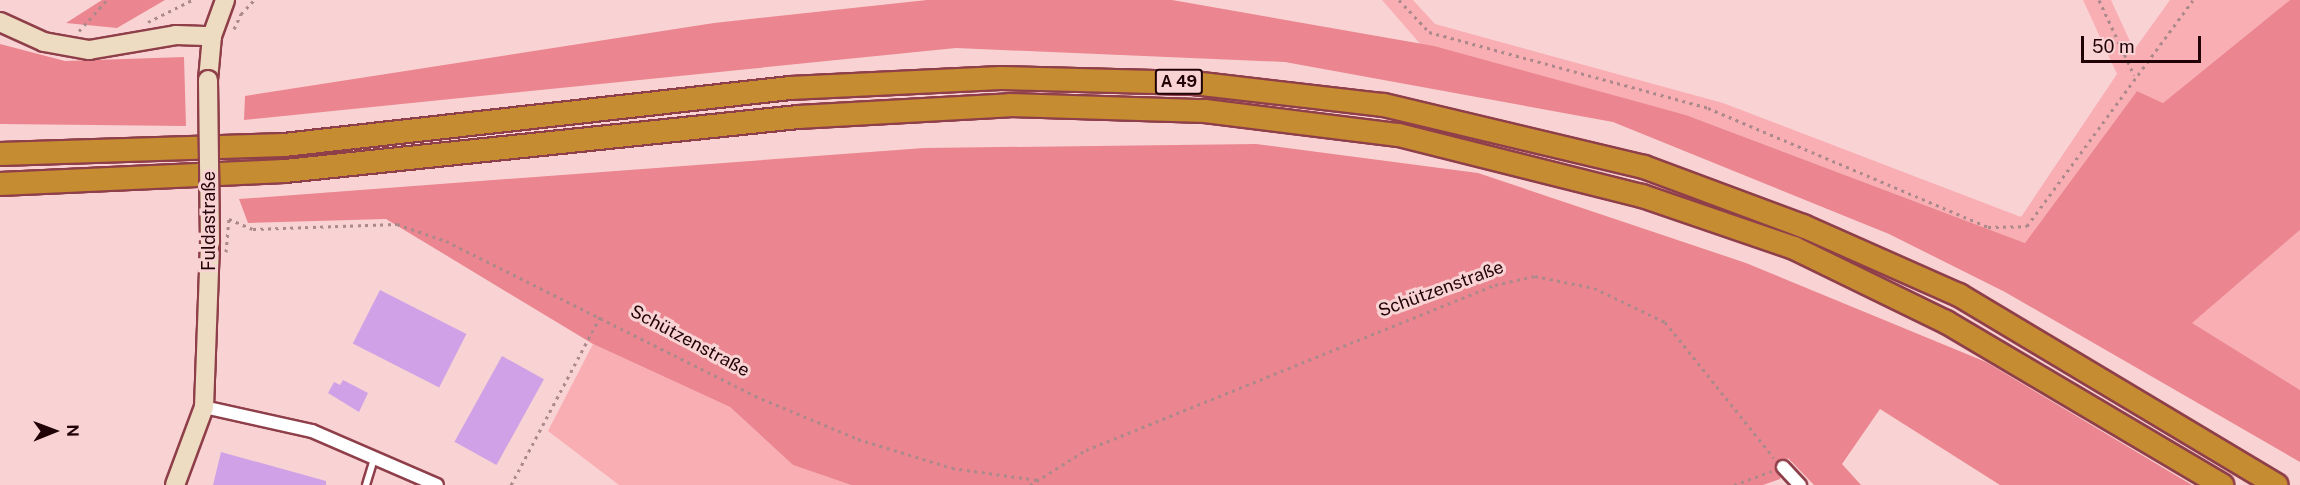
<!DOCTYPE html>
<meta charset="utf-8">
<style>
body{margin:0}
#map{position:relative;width:2300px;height:485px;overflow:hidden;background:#f9d3d4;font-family:"Public Sans",sans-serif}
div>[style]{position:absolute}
.green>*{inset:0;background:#f9aeb4}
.forest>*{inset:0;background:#eb858f}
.building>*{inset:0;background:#d0a1e6;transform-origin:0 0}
.path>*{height:3px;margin-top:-1.5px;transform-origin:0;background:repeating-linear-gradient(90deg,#ac898b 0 3px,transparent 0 7.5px)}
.roads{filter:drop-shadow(2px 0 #8f3f49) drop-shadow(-2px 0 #8f3f49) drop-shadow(0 2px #8f3f49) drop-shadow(0 -2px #8f3f49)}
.lane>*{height:6px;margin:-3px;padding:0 3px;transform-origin:3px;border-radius:3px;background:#fff}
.street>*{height:12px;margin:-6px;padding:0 6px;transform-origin:6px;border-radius:6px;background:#fff}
.secondary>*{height:18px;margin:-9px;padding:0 9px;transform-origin:9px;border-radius:9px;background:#eedcc2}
.highway>*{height:22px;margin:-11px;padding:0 11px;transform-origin:11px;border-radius:11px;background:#c68c32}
.bridges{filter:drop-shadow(2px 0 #8f3f49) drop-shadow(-2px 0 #8f3f49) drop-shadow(0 2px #8f3f49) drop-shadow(0 -2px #8f3f49)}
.secondary-bridge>*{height:18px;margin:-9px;padding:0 9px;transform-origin:9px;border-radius:9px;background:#eedcc2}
span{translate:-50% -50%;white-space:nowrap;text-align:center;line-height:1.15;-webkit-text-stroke:6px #f9d3d4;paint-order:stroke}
.shield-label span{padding:2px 4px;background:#f9d3d4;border:2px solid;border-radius:4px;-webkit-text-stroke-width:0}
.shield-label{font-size:16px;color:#210307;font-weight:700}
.street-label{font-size:18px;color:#210307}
.north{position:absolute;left:24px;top:401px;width:60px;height:60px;-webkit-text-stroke:4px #f9d3d4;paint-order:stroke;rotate:89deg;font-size:16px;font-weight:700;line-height:24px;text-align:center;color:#210307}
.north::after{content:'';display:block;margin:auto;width:21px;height:27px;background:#210307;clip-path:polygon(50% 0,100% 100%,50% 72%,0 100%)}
.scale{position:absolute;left:2081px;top:36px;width:120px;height:27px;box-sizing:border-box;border:3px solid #210307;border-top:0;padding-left:8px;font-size:18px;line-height:21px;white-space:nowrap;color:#210307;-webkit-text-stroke:4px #f9d3d4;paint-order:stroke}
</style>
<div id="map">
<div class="green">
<div style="clip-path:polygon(1382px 0,1413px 0,1435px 24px,1723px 103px,2021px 217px,2117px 74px,2083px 0,2111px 0,2134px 50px,2170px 0,2290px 0,2163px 103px,2137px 91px,2025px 243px,1686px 115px,1422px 46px)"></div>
<div style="clip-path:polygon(2300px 230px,2300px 390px,2191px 323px)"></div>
<div style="clip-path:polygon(593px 344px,730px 407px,793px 465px,851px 485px,619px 485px,548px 431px)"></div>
</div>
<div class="forest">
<div style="clip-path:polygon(102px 0,165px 0,117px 28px,66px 23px)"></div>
<div style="clip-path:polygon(927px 0,1172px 0,1434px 46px,1686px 115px,2025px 243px,2137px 91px,2163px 103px,2290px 0,2300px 0,2300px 230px,2192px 323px,2300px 390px,2300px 462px,2005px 292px,1889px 234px,1613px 122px,1285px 62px,956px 48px,244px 120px,245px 96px,714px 23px)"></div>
<div style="clip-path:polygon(0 44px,65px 61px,184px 57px,186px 126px,0 124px)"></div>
<div style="clip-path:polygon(1256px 144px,1478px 173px,1746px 263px,1986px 362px,2192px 485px,2000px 485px,1880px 409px,1842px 464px,1861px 485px,1814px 485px,1788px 458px,1780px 479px,1763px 485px,851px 485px,793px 465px,730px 407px,593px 344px,386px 219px,248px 223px,239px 199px,924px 148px)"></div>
</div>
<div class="building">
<div style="left:380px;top:290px;width:97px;height:60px;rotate:27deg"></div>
<div style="left:502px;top:356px;width:48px;height:98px;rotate:29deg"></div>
<div style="clip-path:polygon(343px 380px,368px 393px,359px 412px,328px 393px,334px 382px,340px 385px)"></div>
<div style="clip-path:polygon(221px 452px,326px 481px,326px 485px,213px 485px)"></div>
</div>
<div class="path">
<div style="left:1399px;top:0;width:44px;rotate:46.8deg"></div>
<div style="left:1429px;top:32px;width:289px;rotate:15.2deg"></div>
<div style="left:1708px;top:108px;width:304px;rotate:23deg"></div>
<div style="left:1988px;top:227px;width:39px;rotate:-1deg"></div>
<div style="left:2027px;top:226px;width:280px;rotate:-53.7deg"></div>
<div style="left:2099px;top:0;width:83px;rotate:65deg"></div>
<div style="left:241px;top:14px;width:19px;rotate:-47deg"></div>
<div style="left:148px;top:22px;width:49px;rotate:-26.6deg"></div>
<div style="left:234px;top:29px;width:17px;rotate:-65deg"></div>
<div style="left:79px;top:31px;width:42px;rotate:-47.9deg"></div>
<div style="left:226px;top:252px;width:33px;rotate:-85deg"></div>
<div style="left:229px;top:219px;width:26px;rotate:23deg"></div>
<div style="left:253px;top:229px;width:144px;rotate:-2deg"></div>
<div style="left:397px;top:224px;width:52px;rotate:19.1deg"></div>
<div style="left:446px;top:241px;width:353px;rotate:26.6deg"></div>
<div style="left:762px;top:399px;width:104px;rotate:22.6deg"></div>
<div style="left:858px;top:439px;width:98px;rotate:17.1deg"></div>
<div style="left:952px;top:468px;width:87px;rotate:7.9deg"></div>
<div style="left:511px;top:485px;width:192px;rotate:-62.1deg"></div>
<div style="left:1030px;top:485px;width:66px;rotate:-32deg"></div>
<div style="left:1086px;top:450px;width:441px;rotate:-22deg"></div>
<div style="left:1495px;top:285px;width:41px;rotate:-12.7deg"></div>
<div style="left:1535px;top:276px;width:60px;rotate:11.5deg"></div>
<div style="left:1594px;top:288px;width:79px;rotate:25.6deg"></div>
<div style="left:1665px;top:322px;width:174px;rotate:51.3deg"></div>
<div style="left:1734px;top:485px;width:40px;rotate:-20.2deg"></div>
</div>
<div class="roads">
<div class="lane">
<div style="left:366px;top:485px;width:28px;rotate:-73deg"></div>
</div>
<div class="street">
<div style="left:204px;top:407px;width:111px;rotate:12.5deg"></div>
<div style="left:312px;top:431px;width:136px;rotate:23.4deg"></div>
<div style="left:1783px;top:467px;width:25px;rotate:47deg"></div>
</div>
<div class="secondary">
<div style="left:0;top:22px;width:48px;rotate:24.4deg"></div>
<div style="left:44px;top:42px;width:46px;rotate:10.1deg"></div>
<div style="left:89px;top:50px;width:88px;rotate:-9.8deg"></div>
<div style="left:176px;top:35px;width:36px;rotate:2deg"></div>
<div style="left:208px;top:80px;width:44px;rotate:-84.8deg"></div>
<div style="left:212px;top:36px;width:38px;rotate:-70deg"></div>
<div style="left:175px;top:485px;width:83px;rotate:-69.6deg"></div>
<div style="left:204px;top:407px;width:164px;rotate:-87.9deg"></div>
</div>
<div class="highway">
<div style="left:0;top:154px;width:284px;rotate:-1.8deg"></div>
<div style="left:284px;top:145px;width:509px;rotate:-6.43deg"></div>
<div style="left:790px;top:88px;width:211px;rotate:-2.7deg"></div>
<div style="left:1001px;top:78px;width:192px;rotate:1.5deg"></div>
<div style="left:1193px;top:83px;width:192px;rotate:6.6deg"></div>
<div style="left:1384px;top:105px;width:267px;rotate:13.4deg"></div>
<div style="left:1644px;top:167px;width:170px;rotate:20.4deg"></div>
<div style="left:1803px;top:226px;width:171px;rotate:23.9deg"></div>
<div style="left:1959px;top:295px;width:370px;rotate:30.9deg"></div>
<div style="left:0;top:184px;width:285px;rotate:-2.6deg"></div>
<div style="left:285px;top:171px;width:516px;rotate:-6.01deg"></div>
<div style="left:798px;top:117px;width:212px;rotate:-3.2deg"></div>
<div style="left:1010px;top:105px;width:195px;rotate:1.8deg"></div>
<div style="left:1205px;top:111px;width:195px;rotate:7.1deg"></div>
<div style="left:1399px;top:135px;width:251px;rotate:14.1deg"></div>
<div style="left:1642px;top:196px;width:161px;rotate:18.9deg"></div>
<div style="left:1794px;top:248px;width:169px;rotate:26deg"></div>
<div style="left:1946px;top:322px;width:321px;rotate:30.6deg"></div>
</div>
</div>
<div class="bridges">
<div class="secondary-bridge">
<div style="left:208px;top:80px;width:163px;rotate:89.3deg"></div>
</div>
</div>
<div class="shield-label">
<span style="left:1179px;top:82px">A 49</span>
</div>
<div class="street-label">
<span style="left:209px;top:221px;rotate:-90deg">Fuldastraße</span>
<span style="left:1441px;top:289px;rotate:-20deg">Schützenstraße</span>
<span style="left:690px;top:341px;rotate:28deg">Schützenstraße</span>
</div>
<div class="north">N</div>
<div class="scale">50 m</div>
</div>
